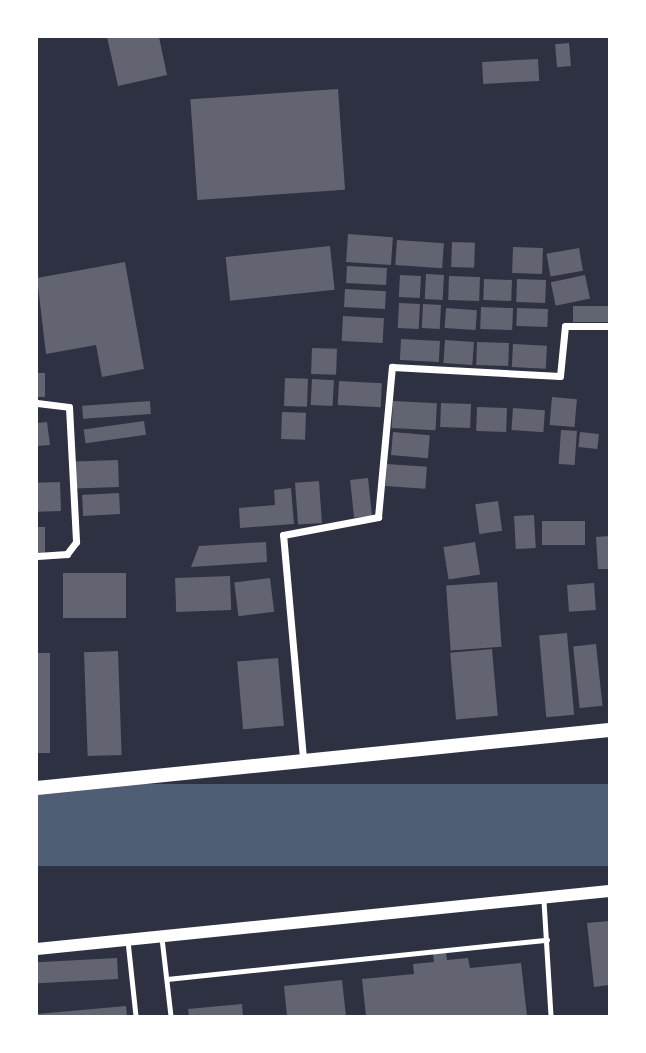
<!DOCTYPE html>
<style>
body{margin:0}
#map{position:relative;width:646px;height:1053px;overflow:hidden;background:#2d3142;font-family:"Nunito Sans",sans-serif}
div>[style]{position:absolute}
.water>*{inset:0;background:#4f5d75;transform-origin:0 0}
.building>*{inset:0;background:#626471;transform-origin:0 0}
.service>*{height:4.5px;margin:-2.25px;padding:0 2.25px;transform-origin:2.25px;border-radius:2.25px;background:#fff}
.minor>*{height:7px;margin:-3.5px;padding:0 3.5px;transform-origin:3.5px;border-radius:3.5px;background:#fff}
.tertiary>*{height:12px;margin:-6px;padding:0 6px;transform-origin:6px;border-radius:6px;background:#fff}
.secondary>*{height:14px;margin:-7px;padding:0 7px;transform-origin:7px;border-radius:7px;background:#fff}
span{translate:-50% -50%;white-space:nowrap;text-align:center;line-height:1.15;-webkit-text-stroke:6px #fff;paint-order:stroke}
.frame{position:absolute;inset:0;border:38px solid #fff;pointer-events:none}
</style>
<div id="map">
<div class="water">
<div style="left:609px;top:784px;width:82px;height:575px;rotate:90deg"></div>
</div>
<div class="building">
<div style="clip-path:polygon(107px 37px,159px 37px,167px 75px,118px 86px)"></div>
<div style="left:569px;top:43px;width:23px;height:14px;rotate:85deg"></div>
<div style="left:538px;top:59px;width:22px;height:56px;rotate:87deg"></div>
<div style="left:338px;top:89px;width:101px;height:148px;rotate:86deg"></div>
<div style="left:348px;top:234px;width:45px;height:28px;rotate:4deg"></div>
<div style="left:397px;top:240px;width:47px;height:25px;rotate:4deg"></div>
<div style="left:452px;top:242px;width:23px;height:25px;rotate:2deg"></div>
<div style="left:330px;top:246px;width:44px;height:105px;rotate:84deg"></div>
<div style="left:513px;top:247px;width:30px;height:26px;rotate:2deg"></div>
<div style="left:579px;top:248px;width:23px;height:33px;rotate:80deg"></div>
<div style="clip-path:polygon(125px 262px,144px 369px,102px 377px,96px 345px,46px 354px,37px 278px)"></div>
<div style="left:347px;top:266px;width:40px;height:17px;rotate:3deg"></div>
<div style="left:426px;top:274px;width:18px;height:25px;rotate:3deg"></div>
<div style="left:400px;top:275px;width:21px;height:22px;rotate:3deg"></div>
<div style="left:585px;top:275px;width:24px;height:35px;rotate:78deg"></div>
<div style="left:449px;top:276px;width:31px;height:24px;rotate:2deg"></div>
<div style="left:484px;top:279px;width:28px;height:21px;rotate:2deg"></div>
<div style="left:517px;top:279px;width:29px;height:23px;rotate:2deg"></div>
<div style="left:345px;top:289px;width:41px;height:18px;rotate:3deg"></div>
<div style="left:399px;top:303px;width:21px;height:25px;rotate:3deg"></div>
<div style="left:423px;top:304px;width:18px;height:24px;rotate:3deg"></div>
<div style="left:573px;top:306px;width:35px;height:16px"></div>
<div style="left:481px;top:307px;width:32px;height:22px;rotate:2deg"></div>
<div style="left:446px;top:308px;width:31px;height:20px;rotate:4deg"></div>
<div style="left:517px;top:308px;width:31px;height:18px;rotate:2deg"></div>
<div style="left:343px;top:316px;width:41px;height:25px;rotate:3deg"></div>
<div style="left:401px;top:339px;width:39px;height:21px;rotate:3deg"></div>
<div style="left:445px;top:340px;width:29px;height:23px;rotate:4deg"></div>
<div style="left:477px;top:342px;width:32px;height:23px;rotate:2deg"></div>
<div style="left:513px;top:344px;width:34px;height:23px;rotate:3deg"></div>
<div style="left:312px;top:348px;width:25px;height:26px;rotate:2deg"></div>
<div style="left:37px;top:373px;width:8px;height:24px"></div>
<div style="left:285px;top:378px;width:23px;height:28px;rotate:2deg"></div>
<div style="left:312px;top:379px;width:22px;height:26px;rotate:3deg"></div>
<div style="left:339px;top:381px;width:43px;height:24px;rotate:3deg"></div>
<div style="left:552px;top:397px;width:25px;height:28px;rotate:5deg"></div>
<div style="left:150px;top:401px;width:13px;height:68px;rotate:86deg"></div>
<div style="left:393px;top:401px;width:44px;height:27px;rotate:3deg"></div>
<div style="left:441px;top:403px;width:30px;height:24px;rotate:2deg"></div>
<div style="left:477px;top:407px;width:30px;height:24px;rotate:2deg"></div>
<div style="left:513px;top:408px;width:32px;height:22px;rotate:4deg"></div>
<div style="left:282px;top:412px;width:24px;height:27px;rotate:2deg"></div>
<div style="left:144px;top:421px;width:14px;height:61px;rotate:82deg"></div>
<div style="clip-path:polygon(47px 422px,50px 445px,37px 446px,37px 423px)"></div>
<div style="left:561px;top:430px;width:16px;height:34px;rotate:4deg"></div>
<div style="left:393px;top:432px;width:37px;height:23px;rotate:5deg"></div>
<div style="left:580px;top:432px;width:19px;height:15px;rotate:6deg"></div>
<div style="left:118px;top:460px;width:27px;height:44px;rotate:88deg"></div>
<div style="left:387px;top:464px;width:40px;height:22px;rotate:4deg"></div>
<div style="left:368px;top:478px;width:38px;height:18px;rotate:84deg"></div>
<div style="left:319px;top:481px;width:42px;height:24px;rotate:86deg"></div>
<div style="left:60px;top:482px;width:29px;height:23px;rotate:88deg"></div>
<div style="clip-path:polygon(291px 488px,294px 524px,240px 528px,239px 508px,275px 505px,274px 490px)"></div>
<div style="left:119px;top:493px;width:21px;height:37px;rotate:87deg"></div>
<div style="left:498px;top:501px;width:30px;height:23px;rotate:82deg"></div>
<div style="left:534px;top:515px;width:33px;height:20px;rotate:87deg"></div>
<div style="left:585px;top:521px;width:24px;height:43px;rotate:90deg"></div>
<div style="left:37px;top:527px;width:8px;height:26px"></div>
<div style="clip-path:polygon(609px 536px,609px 569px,598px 569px,596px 537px)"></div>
<div style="clip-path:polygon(266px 542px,267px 562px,191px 567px,199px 546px)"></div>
<div style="left:475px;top:542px;width:33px;height:32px;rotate:81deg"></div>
<div style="left:63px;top:573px;width:63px;height:45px"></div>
<div style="left:230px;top:576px;width:34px;height:55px;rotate:88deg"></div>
<div style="left:270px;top:578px;width:34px;height:36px;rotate:83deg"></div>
<div style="left:497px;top:582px;width:65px;height:51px;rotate:86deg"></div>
<div style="left:594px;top:583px;width:27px;height:27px;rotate:86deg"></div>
<div style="left:567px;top:633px;width:82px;height:28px;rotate:85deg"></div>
<div style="left:596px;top:644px;width:62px;height:23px;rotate:84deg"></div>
<div style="left:492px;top:649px;width:67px;height:42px;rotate:85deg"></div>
<div style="left:118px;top:651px;width:104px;height:34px;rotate:88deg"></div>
<div style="left:37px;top:653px;width:13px;height:100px"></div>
<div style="left:278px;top:658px;width:68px;height:41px;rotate:85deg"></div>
<div style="clip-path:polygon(609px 921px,609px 985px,594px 987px,587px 923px)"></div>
<div style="clip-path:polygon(446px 952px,447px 960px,468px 958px,470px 968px,521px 963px,527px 1016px,366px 1016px,362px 979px,414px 974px,413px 964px,434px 962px,433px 954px)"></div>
<div style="left:117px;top:958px;width:21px;height:80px;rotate:87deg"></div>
<div style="clip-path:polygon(342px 980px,346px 1016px,287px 1016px,284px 986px)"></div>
<div style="clip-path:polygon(242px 1004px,243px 1016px,189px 1016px,188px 1009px)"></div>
<div style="clip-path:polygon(126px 1006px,127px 1016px,37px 1016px,37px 1014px)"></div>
</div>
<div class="service">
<div style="left:544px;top:901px;width:115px;rotate:86.5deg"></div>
<div style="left:162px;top:938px;width:79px;rotate:83.4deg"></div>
<div style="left:128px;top:941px;width:75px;rotate:83.9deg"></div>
<div style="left:167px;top:979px;width:382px;rotate:-5.9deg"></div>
</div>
<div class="minor">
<div style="left:37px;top:403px;width:32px;rotate:7deg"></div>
<div style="left:69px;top:407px;width:135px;rotate:87deg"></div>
<div style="left:76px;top:542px;width:15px;rotate:127deg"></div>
<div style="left:67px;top:554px;width:30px;rotate:176deg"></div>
<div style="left:303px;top:758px;width:224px;rotate:-95.1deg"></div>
<div style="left:283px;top:535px;width:97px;rotate:-10.7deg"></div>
<div style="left:378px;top:517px;width:151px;rotate:-84.7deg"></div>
<div style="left:392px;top:367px;width:168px;rotate:3.1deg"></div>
<div style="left:560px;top:376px;width:50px;rotate:-84.3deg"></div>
<div style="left:565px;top:326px;width:44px"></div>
</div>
<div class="tertiary">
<div style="left:37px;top:949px;width:575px;rotate:-5.79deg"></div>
</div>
<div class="secondary">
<div style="left:37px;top:788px;width:575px;rotate:-5.79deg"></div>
</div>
<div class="frame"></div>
</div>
